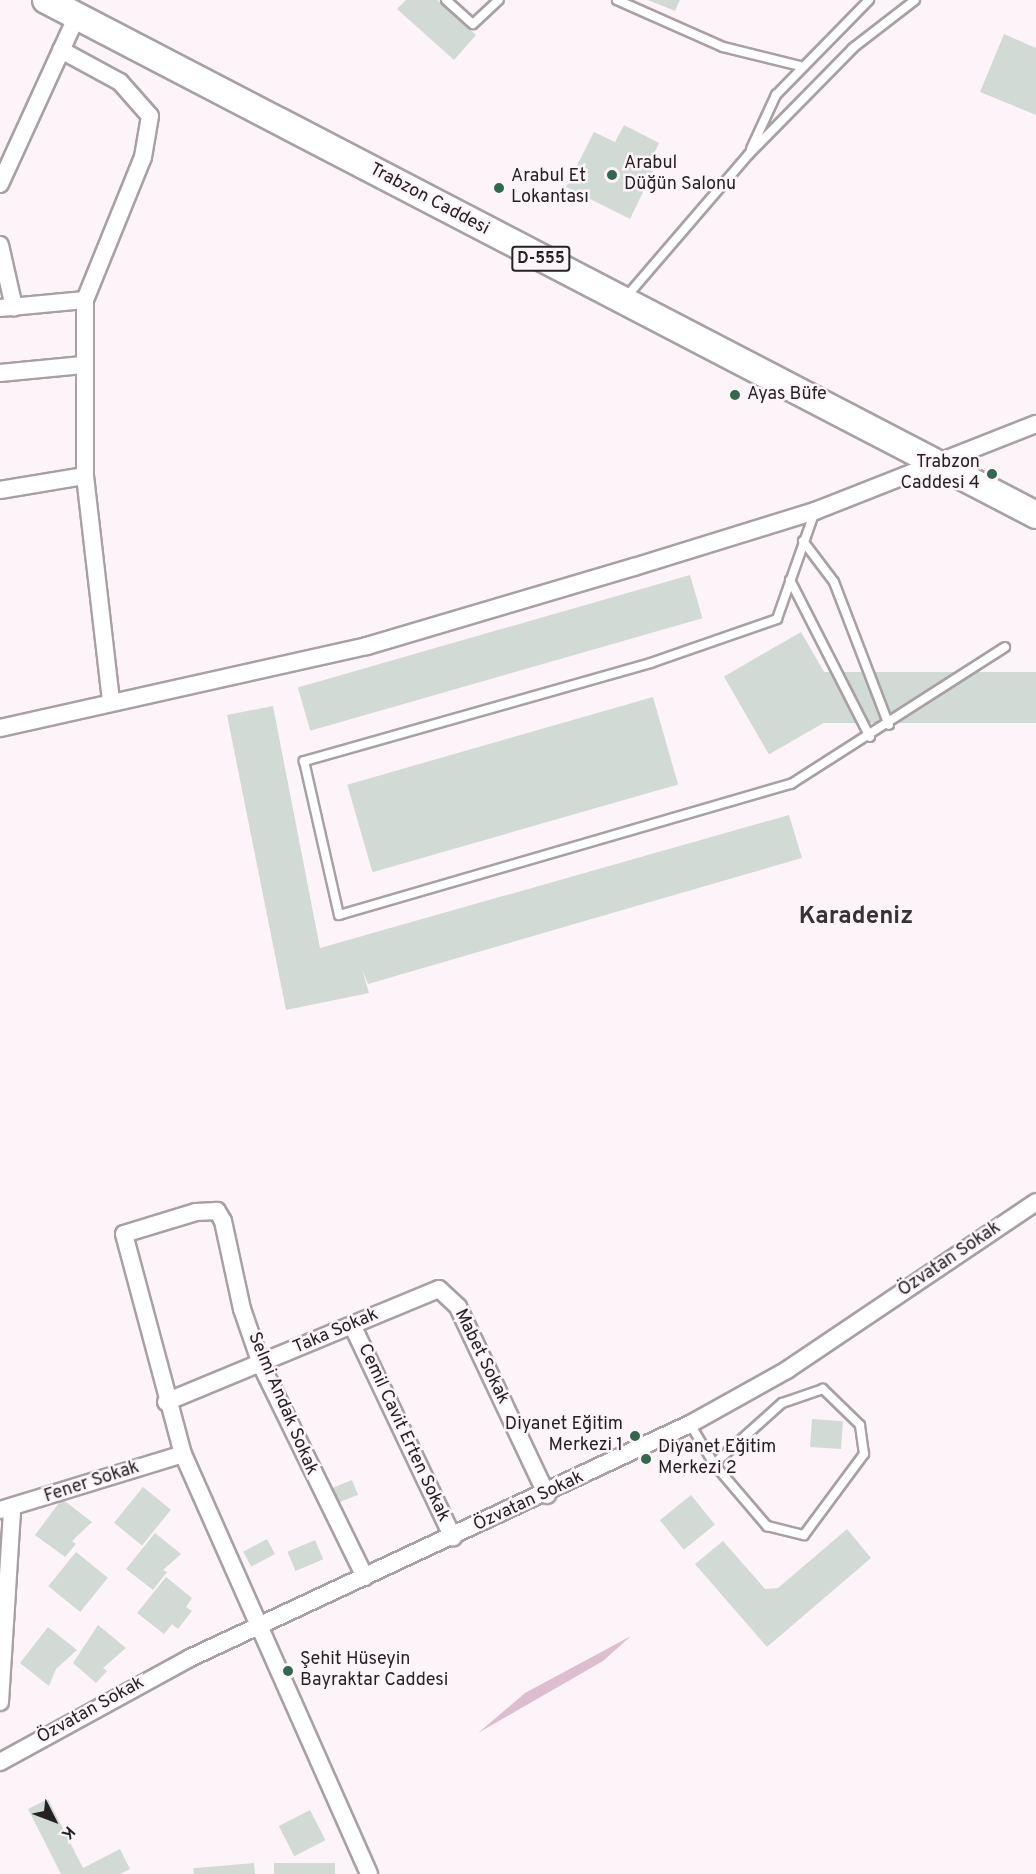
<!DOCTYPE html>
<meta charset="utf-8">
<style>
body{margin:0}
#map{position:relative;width:1036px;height:1874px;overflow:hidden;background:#fdf4f9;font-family:Overpass,sans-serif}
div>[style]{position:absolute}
.green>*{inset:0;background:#ddbecf}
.building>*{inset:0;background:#d1dad5;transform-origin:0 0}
.roads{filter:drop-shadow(2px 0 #a8a0a4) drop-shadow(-2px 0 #a8a0a4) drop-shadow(0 2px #a8a0a4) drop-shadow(0 -2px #a8a0a4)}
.service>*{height:8px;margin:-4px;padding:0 4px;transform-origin:4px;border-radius:4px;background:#fff}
.minor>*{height:16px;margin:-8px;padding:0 8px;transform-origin:8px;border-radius:8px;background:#fff}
.primary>*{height:26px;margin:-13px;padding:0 13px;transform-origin:13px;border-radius:13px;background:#fff}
.dots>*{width:16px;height:16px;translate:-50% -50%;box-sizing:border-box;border:3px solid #fdf4f9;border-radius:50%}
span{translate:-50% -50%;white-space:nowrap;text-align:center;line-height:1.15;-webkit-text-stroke:5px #fdf4f9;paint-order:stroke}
.shield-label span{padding:2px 4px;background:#fdf4f9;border:2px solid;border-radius:4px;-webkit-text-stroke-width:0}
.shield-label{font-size:16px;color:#252224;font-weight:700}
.poi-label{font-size:18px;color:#252224}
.left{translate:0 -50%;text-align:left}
.right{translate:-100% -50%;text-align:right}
.street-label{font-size:18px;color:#252224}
.district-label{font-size:24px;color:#383135;font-weight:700}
.north{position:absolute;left:24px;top:1790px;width:60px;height:60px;-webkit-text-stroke:4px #fdf4f9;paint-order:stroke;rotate:132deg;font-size:16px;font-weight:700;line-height:24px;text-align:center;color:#252224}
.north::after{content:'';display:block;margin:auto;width:21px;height:27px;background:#252224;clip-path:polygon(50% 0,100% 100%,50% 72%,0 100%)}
</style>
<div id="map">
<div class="green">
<div style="clip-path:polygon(631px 1636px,603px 1661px,478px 1733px,525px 1693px)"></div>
</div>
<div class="building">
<div style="clip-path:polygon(406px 0,437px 0,476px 35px,454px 60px,397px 9px)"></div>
<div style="clip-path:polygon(648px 0,680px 0,675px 11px)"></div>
<div style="clip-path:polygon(1004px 34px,1036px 48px,1036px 115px,980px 92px)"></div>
<div style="clip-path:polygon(624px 125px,659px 143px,651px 160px,657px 163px,630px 219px,566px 187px,594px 132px,615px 142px)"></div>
<div style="left:690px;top:575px;width:45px;height:408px;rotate:74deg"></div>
<div style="left:801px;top:632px;width:90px;height:89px;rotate:60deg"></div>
<div style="left:1036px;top:672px;width:51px;height:285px;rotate:90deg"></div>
<div style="left:653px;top:697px;width:91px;height:318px;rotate:74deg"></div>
<div style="clip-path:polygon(273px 706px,320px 948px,789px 815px,802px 858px,368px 984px,362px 969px,369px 993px,286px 1010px,227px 715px)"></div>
<div style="left:812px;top:1419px;width:31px;height:28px;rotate:4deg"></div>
<div style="left:352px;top:1480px;width:16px;height:30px;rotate:68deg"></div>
<div style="left:143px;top:1487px;width:36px;height:46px;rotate:39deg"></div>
<div style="left:691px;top:1495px;width:38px;height:40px;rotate:51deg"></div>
<div style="clip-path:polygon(62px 1499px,92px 1522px,72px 1541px,76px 1544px,65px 1557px,35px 1535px)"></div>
<div style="clip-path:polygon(847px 1529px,871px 1558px,767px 1647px,695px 1564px,723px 1541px,765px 1589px,778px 1588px)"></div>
<div style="clip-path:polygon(155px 1533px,181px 1554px,163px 1570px,167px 1572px,153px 1590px,126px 1569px)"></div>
<div style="left:267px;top:1539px;width:17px;height:27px;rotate:62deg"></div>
<div style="left:315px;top:1540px;width:21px;height:30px;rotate:67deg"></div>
<div style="left:76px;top:1552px;width:41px;height:44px;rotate:39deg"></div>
<div style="clip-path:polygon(166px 1577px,192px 1598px,186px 1607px,192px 1611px,178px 1629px,172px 1624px,164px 1634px,137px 1613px)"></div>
<div style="clip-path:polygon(98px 1625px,126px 1648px,103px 1668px,107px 1671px,96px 1683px,73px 1663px)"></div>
<div style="clip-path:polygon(48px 1627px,77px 1650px,56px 1669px,49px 1686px,20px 1663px)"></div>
<div style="clip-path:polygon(48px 1799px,83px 1868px,120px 1849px,130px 1869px,120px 1874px,61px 1874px,28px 1809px)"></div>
<div style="left:310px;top:1810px;width:34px;height:35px;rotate:63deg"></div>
<div style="left:254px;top:1863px;width:11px;height:61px;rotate:85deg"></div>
<div style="left:335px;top:1863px;width:11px;height:61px;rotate:90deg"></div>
</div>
<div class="roads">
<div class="service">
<div style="left:446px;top:0;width:36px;rotate:42deg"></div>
<div style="left:473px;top:24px;width:35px;rotate:-43deg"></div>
<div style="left:617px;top:0;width:116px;rotate:23.9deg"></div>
<div style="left:723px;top:47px;width:79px;rotate:13.9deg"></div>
<div style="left:751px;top:149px;width:60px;rotate:-65.2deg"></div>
<div style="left:776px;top:95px;width:133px;rotate:-45.6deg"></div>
<div style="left:626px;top:297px;width:189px;rotate:-49.3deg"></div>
<div style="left:749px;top:154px;width:148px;rotate:-45.5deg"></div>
<div style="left:853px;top:48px;width:78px;rotate:-37.7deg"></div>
<div style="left:815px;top:511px;width:114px;rotate:109.4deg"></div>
<div style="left:777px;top:619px;width:133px;rotate:160.8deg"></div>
<div style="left:651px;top:663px;width:361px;rotate:164.2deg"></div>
<div style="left:304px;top:761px;width:158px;rotate:77.2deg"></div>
<div style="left:339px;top:915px;width:471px;rotate:-16.2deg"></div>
<div style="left:791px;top:784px;width:254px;rotate:-32.6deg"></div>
<div style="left:803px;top:541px;width:51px;rotate:52.9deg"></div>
<div style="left:834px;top:582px;width:153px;rotate:69deg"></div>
<div style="left:790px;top:580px;width:176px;rotate:63deg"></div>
<div style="left:690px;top:1424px;width:47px;rotate:59deg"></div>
<div style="left:714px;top:1464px;width:82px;rotate:49.5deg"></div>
<div style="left:767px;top:1526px;width:38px;rotate:14deg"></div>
<div style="left:804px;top:1535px;width:101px;rotate:-53.5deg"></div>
<div style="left:864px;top:1454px;width:29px;rotate:-98deg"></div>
<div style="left:860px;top:1425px;width:52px;rotate:-135.8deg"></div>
<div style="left:823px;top:1389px;width:43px;rotate:161.1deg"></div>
<div style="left:782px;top:1403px;width:91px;rotate:138.1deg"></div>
</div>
<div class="minor">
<div style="left:61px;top:50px;width:67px;rotate:28.5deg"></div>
<div style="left:120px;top:82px;width:45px;rotate:48.6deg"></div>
<div style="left:150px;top:116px;width:42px;rotate:99.7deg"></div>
<div style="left:143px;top:157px;width:154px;rotate:112.1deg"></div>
<div style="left:85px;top:300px;width:176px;rotate:90deg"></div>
<div style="left:85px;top:476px;width:226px;rotate:83.4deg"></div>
<div style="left:0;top:184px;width:185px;rotate:-65.4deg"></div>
<div style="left:0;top:245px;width:64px;rotate:77.3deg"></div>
<div style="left:0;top:308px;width:85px;rotate:-5.4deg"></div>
<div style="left:0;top:373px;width:83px;rotate:-5.5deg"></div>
<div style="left:0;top:490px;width:86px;rotate:-9.4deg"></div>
<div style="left:0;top:728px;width:376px;rotate:-12.6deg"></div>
<div style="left:367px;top:646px;width:278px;rotate:-16.5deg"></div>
<div style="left:634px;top:567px;width:189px;rotate:-17.2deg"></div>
<div style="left:815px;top:511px;width:238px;rotate:-21.5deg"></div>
<div style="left:353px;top:1327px;width:233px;rotate:64.6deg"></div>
<div style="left:166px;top:1402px;width:295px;rotate:-22.5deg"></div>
<div style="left:439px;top:1289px;width:26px;rotate:43deg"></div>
<div style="left:458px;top:1307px;width:208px;rotate:64.7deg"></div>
<div style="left:0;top:1510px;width:191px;rotate:-17deg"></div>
<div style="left:365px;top:1577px;width:234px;rotate:-116.1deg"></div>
<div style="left:262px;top:1367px;width:61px;rotate:-109deg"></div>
<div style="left:242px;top:1309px;width:90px;rotate:-102.2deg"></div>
<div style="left:223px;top:1221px;width:12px;rotate:-121deg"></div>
<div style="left:217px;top:1211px;width:21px;rotate:177deg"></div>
<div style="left:196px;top:1212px;width:75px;rotate:163deg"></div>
<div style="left:124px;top:1234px;width:228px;rotate:75deg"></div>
<div style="left:183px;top:1454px;width:459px;rotate:66.1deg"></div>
<div style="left:0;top:1702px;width:193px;rotate:-86.4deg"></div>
<div style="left:0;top:1762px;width:217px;rotate:-28.7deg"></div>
<div style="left:190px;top:1658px;width:552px;rotate:-25.08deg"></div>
<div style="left:690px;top:1424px;width:111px;rotate:-29.1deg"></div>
<div style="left:787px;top:1370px;width:300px;rotate:-34deg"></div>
</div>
<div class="primary">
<div style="left:46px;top:0;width:1116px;rotate:27.48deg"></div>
</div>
</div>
<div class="dots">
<div style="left:612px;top:175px;background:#31684f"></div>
<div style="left:499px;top:188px;background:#31684f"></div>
<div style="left:735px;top:395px;background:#31684f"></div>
<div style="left:992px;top:474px;background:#31684f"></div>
<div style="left:635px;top:1436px;background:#31684f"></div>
<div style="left:646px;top:1459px;background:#31684f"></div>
<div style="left:288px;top:1671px;background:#31684f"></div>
</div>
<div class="shield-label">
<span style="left:541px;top:259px">D-555</span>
</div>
<div class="poi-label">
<span class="left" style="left:624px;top:175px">Arabul<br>Düğün Salonu</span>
<span class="left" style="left:511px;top:188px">Arabul Et<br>Lokantası</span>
<span class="left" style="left:747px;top:395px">Ayas Büfe</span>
<span class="right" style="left:980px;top:474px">Trabzon<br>Caddesi 4</span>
<span class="right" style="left:623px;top:1436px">Diyanet Eğitim<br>Merkezi 1</span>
<span class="left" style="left:658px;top:1459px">Diyanet Eğitim<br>Merkezi 2</span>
<span class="left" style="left:300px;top:1671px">Şehit Hüseyin<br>Bayraktar Caddesi</span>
</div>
<div class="street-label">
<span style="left:429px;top:200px;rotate:28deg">Trabzon Caddesi</span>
<span style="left:950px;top:1260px;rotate:-34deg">Özvatan Sokak</span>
<span style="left:336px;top:1332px;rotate:-23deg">Taka Sokak</span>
<span style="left:481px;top:1357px;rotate:64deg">Mabet Sokak</span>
<span style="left:282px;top:1404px;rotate:67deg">Selmi Andak Sokak</span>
<span style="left:403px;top:1433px;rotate:65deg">Cemil Cavit Erten Sokak</span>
<span style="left:92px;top:1483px;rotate:-18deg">Fener Sokak</span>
<span style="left:529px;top:1502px;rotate:-25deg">Özvatan Sokak</span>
<span style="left:91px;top:1711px;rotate:-29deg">Özvatan Sokak</span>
</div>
<div class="district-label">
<span style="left:856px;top:918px">Karadeniz</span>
</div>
<div class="north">K</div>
</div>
